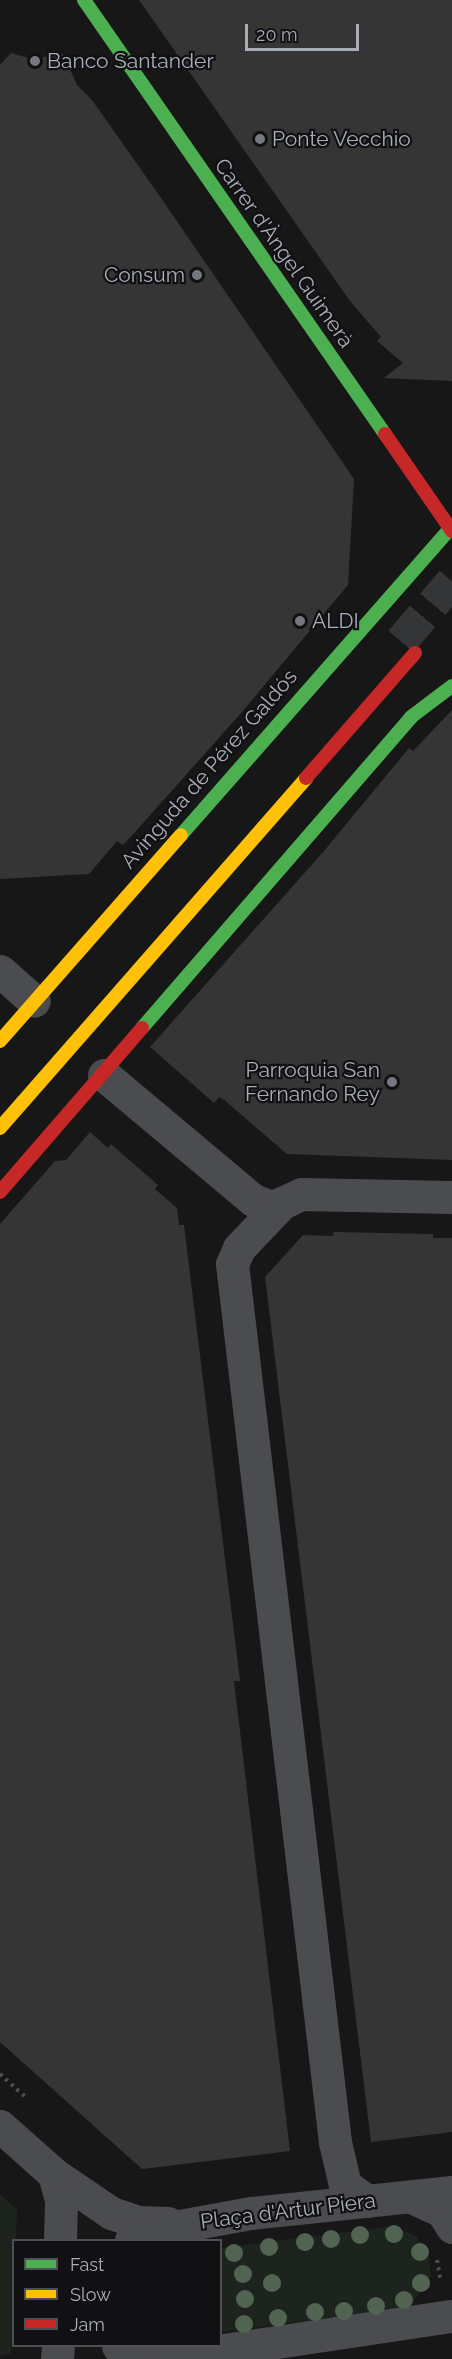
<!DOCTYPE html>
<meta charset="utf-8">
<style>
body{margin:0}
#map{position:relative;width:452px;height:2359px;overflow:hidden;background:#171717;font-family:Raleway,sans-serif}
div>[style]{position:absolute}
.green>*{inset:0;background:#1d241e}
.building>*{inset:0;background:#353536}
.primary-tunnel>*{height:33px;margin-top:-16.5px;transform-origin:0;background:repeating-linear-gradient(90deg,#343537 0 33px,transparent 0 49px)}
.path>*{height:4px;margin-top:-2px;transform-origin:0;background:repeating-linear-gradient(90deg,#4d4e52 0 3px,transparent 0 7.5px)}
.street>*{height:33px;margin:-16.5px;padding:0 16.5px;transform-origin:16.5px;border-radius:16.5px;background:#4b4c50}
.fast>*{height:14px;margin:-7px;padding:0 7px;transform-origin:7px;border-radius:7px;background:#4caf50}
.slow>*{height:14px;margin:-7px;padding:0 7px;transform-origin:7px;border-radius:7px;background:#ffc107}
.jam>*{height:14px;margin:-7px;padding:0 7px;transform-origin:7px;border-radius:7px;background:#c62828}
.trees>*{width:18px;height:18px;margin:-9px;border-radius:50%;background:#506451}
.dots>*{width:16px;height:16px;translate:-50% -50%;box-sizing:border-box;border:3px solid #111113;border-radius:50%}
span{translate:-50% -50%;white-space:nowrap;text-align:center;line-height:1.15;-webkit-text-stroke:4.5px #111113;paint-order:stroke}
.poi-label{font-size:21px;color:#a8adb8}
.left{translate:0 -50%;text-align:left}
.right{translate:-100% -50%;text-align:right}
.street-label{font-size:21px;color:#a8adb8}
.legend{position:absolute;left:12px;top:2239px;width:210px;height:108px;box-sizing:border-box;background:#111113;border:2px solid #4d4f55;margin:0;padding:8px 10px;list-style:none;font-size:18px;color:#a8adb8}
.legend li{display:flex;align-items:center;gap:12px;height:30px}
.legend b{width:30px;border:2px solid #4d4f55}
.scale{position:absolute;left:245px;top:24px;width:114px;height:27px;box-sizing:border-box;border:3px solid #a8adb8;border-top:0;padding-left:8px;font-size:18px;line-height:21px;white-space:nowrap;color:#a8adb8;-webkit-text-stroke:4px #111113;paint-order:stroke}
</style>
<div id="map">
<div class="green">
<div style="clip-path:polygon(0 2194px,17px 2210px,11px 2353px,0 2356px)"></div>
<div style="clip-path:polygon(394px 2226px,417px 2237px,429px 2256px,431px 2276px,413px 2303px,391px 2310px,221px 2332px,221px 2248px)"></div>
</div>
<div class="building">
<div style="clip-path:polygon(139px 0,452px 0,452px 381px,384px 378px,403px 363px,377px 341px,381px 337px,350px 301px)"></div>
<div style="clip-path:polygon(11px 53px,32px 59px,63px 54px,77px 85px,92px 100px,161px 198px,354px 479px,348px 585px,242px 712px,136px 831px,123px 845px,117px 841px,89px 874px,0 879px,0 65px)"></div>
<div style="clip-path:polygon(452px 710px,452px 1160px,287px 1154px,223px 1099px,219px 1097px,214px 1103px,150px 1047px,324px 851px,409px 748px,413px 751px)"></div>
<div style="clip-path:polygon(90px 1132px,108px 1148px,111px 1144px,158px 1185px,155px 1189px,177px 1208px,179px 1225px,184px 1225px,240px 1681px,234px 1681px,290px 2151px,142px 2169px,0 2042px,0 1224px,55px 1161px,66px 1160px)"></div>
<div style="clip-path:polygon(334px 1232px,433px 1234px,433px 1238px,452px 1238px,452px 2132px,371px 2142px,265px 1277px,303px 1235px,333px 1236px)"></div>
</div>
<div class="primary-tunnel">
<div style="left:401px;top:641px;width:79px;rotate:-49.6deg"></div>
</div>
<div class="path">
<div style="left:0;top:2074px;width:36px;rotate:42deg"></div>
<div style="left:437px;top:2260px;width:22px;rotate:80deg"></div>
</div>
<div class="street">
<div style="left:0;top:971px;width:45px;rotate:41.4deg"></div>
<div style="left:104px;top:1075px;width:194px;rotate:40deg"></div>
<div style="left:253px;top:1200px;width:19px;rotate:21deg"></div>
<div style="left:271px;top:1207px;width:12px;rotate:-20deg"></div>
<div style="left:0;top:2126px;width:72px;rotate:41.6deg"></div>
<div style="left:54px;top:2174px;width:69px;rotate:34.4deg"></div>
<div style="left:111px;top:2213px;width:28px;rotate:18deg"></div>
<div style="left:138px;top:2222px;width:30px;rotate:2deg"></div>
<div style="left:54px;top:2174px;width:27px;rotate:75deg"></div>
<div style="left:61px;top:2200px;width:40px;rotate:91.4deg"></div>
<div style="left:411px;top:2197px;width:34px;rotate:24deg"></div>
<div style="left:442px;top:2211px;width:19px;rotate:58deg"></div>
<div style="left:367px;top:2201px;width:27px;rotate:-144deg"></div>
<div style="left:345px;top:2185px;width:44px;rotate:-103.1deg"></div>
<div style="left:335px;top:2142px;width:884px;rotate:-96.69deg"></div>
<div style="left:232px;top:1264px;width:17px;rotate:-66deg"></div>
<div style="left:239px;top:1248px;width:62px;rotate:-46.3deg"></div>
<div style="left:282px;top:1203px;width:21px;rotate:-25deg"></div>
<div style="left:301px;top:1194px;width:151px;rotate:1.1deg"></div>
<div style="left:131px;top:2240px;width:34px;rotate:-19deg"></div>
<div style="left:163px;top:2229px;width:89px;rotate:-10.3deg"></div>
<div style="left:251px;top:2213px;width:202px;rotate:-6deg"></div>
<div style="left:118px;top:2346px;width:29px;rotate:27deg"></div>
<div style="left:57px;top:2359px;width:13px;rotate:-86deg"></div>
<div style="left:163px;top:2359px;width:292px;rotate:-8.5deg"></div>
</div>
<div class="fast">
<div style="left:84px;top:0;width:528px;rotate:55.26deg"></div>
<div style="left:181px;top:835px;width:410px;rotate:-48.7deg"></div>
<div style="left:142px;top:1028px;width:411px;rotate:-49.1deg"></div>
<div style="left:411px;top:717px;width:51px;rotate:-37.1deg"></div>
</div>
<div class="slow">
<div style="left:0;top:1041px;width:274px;rotate:-48.7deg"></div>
<div style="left:0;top:1128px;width:465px;rotate:-48.8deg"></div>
</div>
<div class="jam">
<div style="left:385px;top:434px;width:118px;rotate:55.4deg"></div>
<div style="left:306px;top:778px;width:166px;rotate:-48.9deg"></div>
<div style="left:0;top:1192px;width:217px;rotate:-49.1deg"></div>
</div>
<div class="trees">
<div style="left:394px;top:2234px"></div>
<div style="left:360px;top:2235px"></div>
<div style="left:331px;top:2239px"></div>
<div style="left:305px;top:2242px"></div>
<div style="left:269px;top:2247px"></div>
<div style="left:420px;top:2252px"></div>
<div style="left:234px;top:2253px"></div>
<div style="left:243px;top:2274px"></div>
<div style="left:272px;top:2283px"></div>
<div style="left:421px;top:2283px"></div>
<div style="left:245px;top:2299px"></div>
<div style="left:404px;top:2300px"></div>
<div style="left:376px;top:2306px"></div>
<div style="left:344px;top:2311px"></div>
<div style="left:315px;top:2312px"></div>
<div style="left:278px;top:2318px"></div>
<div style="left:244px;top:2324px"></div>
</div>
<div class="dots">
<div style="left:35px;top:61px;background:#757880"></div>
<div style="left:260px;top:139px;background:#757880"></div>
<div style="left:197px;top:275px;background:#757880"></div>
<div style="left:300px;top:621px;background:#757880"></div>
<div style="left:392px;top:1082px;background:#757880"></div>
</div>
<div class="poi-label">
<span class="left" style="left:47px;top:61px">Banco Santander</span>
<span class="left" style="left:272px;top:139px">Ponte Vecchio</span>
<span class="right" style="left:185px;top:275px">Consum</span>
<span class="left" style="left:312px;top:621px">ALDI</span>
<span class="right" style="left:380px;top:1082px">Parroquia San<br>Fernando Rey</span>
</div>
<div class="street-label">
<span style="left:284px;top:253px;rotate:55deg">Carrer d'Àngel Guimerà</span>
<span style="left:209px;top:769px;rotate:-49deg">Avinguda de Pérez Galdós</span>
<span style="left:288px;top:2211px;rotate:-7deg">Plaça d'Artur Piera</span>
</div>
<ul class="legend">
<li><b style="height:8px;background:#4caf50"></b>Fast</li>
<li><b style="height:8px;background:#ffc107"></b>Slow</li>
<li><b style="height:8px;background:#c62828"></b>Jam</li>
</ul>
<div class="scale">20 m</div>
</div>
